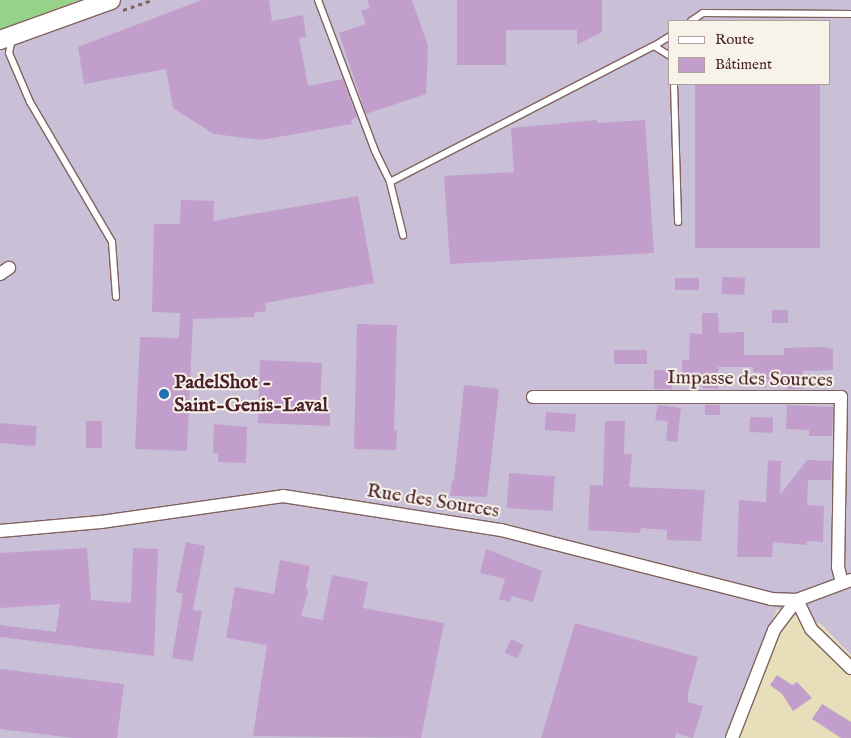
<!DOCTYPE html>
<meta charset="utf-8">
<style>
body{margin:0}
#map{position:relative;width:851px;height:738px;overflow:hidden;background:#e6dfba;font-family:"IM FELL English",serif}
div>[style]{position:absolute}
.industrial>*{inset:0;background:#c9bfd7}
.green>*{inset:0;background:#96d388}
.building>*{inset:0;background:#c19ecc;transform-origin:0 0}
.path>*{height:2.5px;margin-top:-1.25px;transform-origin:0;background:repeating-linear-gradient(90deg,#81625d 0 4px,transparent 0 8px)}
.roads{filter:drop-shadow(1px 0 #81625d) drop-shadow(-1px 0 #81625d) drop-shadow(0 1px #81625d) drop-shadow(0 -1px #81625d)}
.lane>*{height:6px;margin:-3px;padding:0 3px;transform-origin:3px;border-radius:3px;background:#fff}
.street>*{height:12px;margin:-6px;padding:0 6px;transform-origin:6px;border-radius:6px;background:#fff}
.secondary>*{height:18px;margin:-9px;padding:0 9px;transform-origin:9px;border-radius:9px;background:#fff}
.dots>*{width:14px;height:14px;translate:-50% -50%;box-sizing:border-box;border:2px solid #f7f3e8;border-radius:50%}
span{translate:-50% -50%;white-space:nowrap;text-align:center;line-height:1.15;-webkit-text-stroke:4px #f7f3e8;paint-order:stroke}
.street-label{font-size:20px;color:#4a1f2b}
.poi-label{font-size:20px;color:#4a1f2b;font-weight:700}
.left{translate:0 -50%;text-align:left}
.legend{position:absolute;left:668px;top:20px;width:162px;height:65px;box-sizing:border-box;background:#f7f3e8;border:1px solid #b29e9c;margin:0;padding:6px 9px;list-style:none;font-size:15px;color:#4a1f2b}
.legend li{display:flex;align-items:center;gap:10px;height:25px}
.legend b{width:25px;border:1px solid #b29e9c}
</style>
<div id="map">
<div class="industrial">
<div style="clip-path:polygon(evenodd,79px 0,851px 0,851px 655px,821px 624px,777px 609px,725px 738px,0 738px,0 30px,79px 0,670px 21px,830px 21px,830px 84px,670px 84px,670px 21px)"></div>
</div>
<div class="green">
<div style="clip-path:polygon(0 0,79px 0,0 30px)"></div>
</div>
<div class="building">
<div style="clip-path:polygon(202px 0,269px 0,272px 21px,303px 15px,306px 37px,299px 38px,308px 86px,343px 79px,357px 117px,351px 120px,352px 124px,261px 140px,214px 134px,173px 108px,166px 69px,84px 84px,78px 47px)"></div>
<div style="clip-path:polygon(367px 0,412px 0,428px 46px,426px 94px,366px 114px,339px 33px,366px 24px,361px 11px,370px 8px)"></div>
<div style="clip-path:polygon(457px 0,602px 0,602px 32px,577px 45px,577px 30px,506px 30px,506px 65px,457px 65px)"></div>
<div style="left:695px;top:84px;width:125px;height:164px"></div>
<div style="clip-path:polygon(597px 120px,597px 123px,645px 120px,654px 253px,450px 264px,444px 176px,514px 172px,511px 128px)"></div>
<div style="clip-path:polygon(358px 196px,374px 283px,265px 303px,266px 311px,254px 313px,254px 317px,193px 319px,187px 451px,135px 449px,140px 337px,179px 338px,180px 313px,152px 312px,154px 224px,180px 224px,181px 200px,214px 201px,213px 221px)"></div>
<div style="left:722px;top:277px;width:23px;height:17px;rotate:2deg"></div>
<div style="left:699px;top:278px;width:12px;height:24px;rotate:90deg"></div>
<div style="left:772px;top:310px;width:16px;height:13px"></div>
<div style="clip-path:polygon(702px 313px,718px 313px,719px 333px,744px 332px,744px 355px,784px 355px,784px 348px,822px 347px,833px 349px,833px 370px,803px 371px,804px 389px,787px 389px,787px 384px,760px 382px,760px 372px,753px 372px,753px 367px,718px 367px,718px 389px,702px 388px,702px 377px,682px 377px,682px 360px,689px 360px,690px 333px,702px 334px)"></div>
<div style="clip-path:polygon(357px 324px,397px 325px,394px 430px,397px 430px,396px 450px,354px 449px)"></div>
<div style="left:614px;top:350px;width:33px;height:14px"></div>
<div style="clip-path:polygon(260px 360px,322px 363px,320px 412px,330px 412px,330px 426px,258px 423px)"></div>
<div style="left:654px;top:370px;width:18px;height:19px"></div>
<div style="clip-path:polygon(464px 385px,499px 389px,487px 497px,450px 496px,452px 480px,454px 481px)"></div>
<div style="clip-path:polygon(658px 405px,681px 408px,677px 442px,666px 441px,668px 421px,655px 420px)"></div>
<div style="left:705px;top:405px;width:15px;height:10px"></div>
<div style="clip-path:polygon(787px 405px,833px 407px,832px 436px,809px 436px,809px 430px,786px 429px)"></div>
<div style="left:546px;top:412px;width:30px;height:18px;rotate:4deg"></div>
<div style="left:750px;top:417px;width:23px;height:15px;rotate:2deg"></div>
<div style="left:86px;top:421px;width:16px;height:27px"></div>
<div style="clip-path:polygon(605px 421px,625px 421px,624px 454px,632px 454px,629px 487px,705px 490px,701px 541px,667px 540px,667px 530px,641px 528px,640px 533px,588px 530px,590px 485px,603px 486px)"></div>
<div style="left:0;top:423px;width:37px;height:20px;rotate:5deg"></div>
<div style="clip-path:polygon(214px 424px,247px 427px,246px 463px,218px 462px,218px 453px,213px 453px)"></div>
<div style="clip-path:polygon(768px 460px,781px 461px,780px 495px,807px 460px,832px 461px,831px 480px,808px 480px,807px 505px,824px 506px,823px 542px,807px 541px,806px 545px,773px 542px,772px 557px,737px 557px,739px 500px,766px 502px)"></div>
<div style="left:509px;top:473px;width:46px;height:35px;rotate:4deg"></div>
<div style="clip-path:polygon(186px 542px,205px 546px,193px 610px,202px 611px,193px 661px,172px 658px,183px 594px,176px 592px)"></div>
<div style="clip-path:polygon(87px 548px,91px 600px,131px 603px,133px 548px,158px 549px,154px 656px,0 637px,0 625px,56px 632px,60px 604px,0 608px,0 553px)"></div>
<div style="clip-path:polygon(486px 549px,542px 571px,533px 602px,512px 596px,510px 602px,499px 599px,505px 579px,480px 573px)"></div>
<div style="clip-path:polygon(280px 560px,310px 566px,306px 587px,308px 592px,301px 616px,323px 620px,332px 575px,368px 582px,363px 608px,444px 623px,421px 738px,253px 736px,267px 645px,226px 638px,235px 587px,274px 594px)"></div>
<div style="clip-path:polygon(575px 623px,698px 657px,688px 693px,688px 702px,703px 706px,693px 738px,676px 733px,675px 738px,541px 738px)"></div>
<div style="left:511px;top:639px;width:14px;height:15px;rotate:25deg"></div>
<div style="clip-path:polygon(0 669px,124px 684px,117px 738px,73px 738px,0 729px)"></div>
<div style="clip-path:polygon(777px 675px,792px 685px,797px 682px,812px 698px,793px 711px,782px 694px,770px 685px)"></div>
<div style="clip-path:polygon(822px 704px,851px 722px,851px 738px,841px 738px,812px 719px)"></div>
</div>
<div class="path">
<div style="left:123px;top:10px;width:31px;rotate:-19deg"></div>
</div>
<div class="roads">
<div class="lane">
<div style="left:318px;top:0;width:161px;rotate:69.3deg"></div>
<div style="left:375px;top:151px;width:34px;rotate:64deg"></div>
<div style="left:390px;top:182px;width:55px;rotate:76.2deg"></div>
<div style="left:691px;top:21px;width:14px;rotate:-34deg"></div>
<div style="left:703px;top:13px;width:148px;rotate:0.4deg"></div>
<div style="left:12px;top:39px;width:14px;rotate:102deg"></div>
<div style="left:9px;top:53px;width:53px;rotate:66.8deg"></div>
<div style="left:30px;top:102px;width:162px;rotate:59.6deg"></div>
<div style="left:112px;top:242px;width:55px;rotate:85.8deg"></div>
<div style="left:654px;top:46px;width:19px;rotate:-32deg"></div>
<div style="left:674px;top:84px;width:138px;rotate:88.3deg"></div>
<div style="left:390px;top:182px;width:297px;rotate:-27.3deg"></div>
<div style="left:654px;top:46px;width:19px;rotate:32deg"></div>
</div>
<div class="street">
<div style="left:0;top:274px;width:11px;rotate:-34deg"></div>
<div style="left:533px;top:397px;width:308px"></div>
<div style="left:841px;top:397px;width:170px;rotate:91deg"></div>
<div style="left:838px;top:567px;width:16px;rotate:76deg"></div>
<div style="left:0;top:531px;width:101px;rotate:-5.1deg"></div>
<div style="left:101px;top:522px;width:184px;rotate:-8.1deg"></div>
<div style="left:283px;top:496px;width:221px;rotate:8.9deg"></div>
<div style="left:501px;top:530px;width:279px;rotate:14.3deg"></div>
<div style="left:771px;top:599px;width:26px;rotate:2deg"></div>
<div style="left:797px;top:600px;width:58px;rotate:-20.3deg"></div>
<div style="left:797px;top:600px;width:32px;rotate:64deg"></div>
<div style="left:811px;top:629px;width:56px;rotate:44.3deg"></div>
<div style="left:732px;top:738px;width:116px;rotate:-68.7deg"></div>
<div style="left:774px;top:630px;width:38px;rotate:-53deg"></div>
</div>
<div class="secondary">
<div style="left:0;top:40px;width:118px;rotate:-19.8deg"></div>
</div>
</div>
<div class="dots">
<div style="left:164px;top:394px;background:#1f6fb2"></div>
</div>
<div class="street-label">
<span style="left:750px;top:379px;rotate:1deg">Impasse des Sources</span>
<span style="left:433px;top:501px;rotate:9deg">Rue des Sources</span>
</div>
<div class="poi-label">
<span class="left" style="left:174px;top:394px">PadelShot -<br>Saint-Genis-Laval</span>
</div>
<ul class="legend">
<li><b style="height:6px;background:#fff"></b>Route</li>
<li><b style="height:14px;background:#c19ecc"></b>Bâtiment</li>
</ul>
</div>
